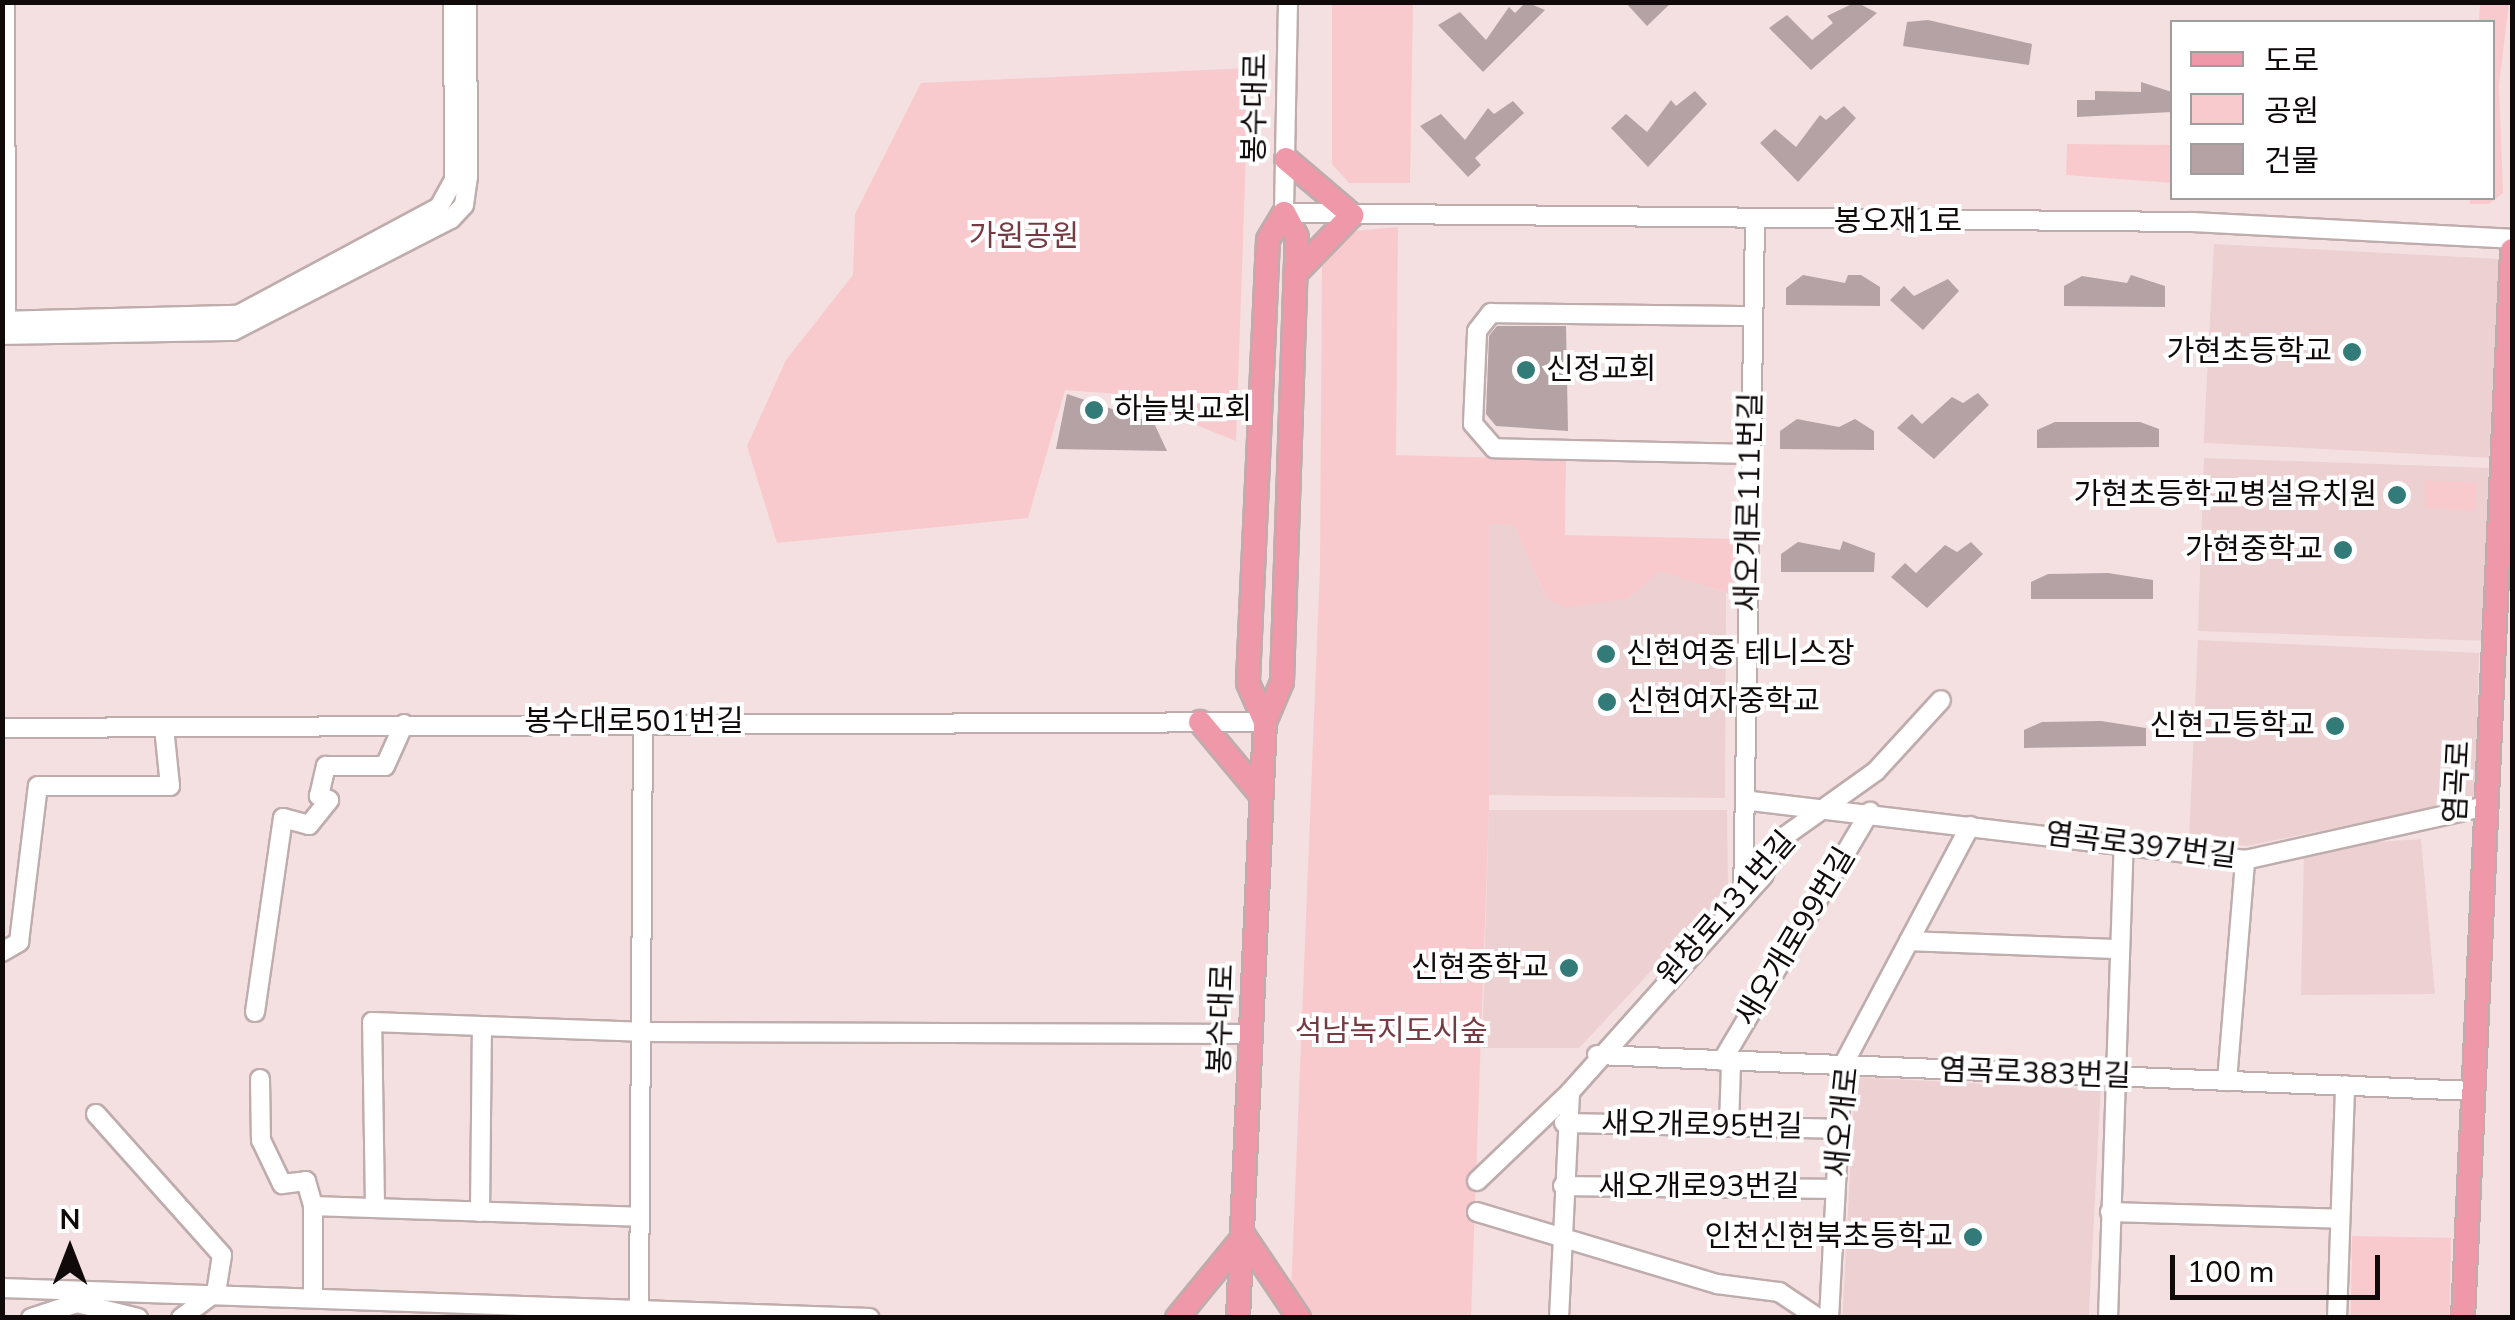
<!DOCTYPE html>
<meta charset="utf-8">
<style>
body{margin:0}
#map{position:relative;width:2515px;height:1320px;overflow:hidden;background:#f4e0e1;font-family:"Nunito Sans","Noto Sans KR",sans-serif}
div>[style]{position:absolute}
.built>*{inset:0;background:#ecd0d2;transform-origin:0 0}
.green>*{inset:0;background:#f8cace;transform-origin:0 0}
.building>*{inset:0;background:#b5a2a4}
.roads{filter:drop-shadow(2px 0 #bfacad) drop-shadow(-2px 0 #bfacad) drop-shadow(0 2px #bfacad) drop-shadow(0 -2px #bfacad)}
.minor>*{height:18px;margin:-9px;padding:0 9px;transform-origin:9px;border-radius:9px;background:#fff}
.major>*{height:22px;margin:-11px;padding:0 11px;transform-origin:11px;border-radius:11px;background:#ee98a9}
.dots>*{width:28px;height:28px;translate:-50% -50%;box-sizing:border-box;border:5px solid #fff;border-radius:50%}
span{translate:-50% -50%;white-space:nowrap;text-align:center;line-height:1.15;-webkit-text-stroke:8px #fff;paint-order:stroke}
.street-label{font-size:30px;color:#100a0b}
.park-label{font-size:30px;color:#763a43}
.poi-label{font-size:30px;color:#100a0b}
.right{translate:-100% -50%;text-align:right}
.left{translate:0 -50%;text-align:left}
.frame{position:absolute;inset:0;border:5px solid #100a0b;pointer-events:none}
.legend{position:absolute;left:2170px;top:20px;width:325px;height:180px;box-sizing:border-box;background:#fff;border:2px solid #9f9d9d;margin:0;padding:12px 18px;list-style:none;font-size:30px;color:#100a0b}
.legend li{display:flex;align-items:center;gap:20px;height:50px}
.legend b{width:50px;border:2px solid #9f9d9d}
.north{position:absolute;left:20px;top:1200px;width:100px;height:100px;-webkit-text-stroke:8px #fff;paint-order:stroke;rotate:0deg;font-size:28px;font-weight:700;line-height:40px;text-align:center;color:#100a0b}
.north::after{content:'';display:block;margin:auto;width:35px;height:45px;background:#100a0b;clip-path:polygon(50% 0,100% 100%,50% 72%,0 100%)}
.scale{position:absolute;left:2170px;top:1255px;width:210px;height:45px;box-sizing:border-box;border:5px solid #100a0b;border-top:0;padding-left:12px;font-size:30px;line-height:35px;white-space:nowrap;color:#100a0b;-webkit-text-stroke:8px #fff;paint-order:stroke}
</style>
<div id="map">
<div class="built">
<div style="left:2214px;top:244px;width:286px;height:199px;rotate:3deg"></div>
<div style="left:2204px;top:458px;width:285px;height:173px;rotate:2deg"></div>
<div style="clip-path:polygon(1489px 523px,1514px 525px,1547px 599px,1627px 599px,1660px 570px,1726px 593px,1725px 798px,1489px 795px)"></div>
<div style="clip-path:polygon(2198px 640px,2479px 653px,2475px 799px,2247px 846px,2189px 839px)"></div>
<div style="clip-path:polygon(1489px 810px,1727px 810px,1728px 889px,1579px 1048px,1482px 1048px)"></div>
<div style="clip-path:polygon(2421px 839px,2435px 994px,2301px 995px,2304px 847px)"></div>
<div style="left:1855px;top:1077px;width:246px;height:240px;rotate:3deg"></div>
</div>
<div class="green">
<div style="clip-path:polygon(1332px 3px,1413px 3px,1410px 183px,1349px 183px,1332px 164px)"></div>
<div style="clip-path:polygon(2480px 3px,2509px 3px,2499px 85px,2503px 193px,2489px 204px,2470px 204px,2470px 198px,2492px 198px,2492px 22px,2479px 22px)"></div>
<div style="clip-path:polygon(1249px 68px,1236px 441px,1119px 394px,1065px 390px,1028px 518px,777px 543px,747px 446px,786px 360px,853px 275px,855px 214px,921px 83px)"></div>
<div style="clip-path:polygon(2067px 144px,2172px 145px,2172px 183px,2066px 175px)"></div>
<div style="clip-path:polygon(1398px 227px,1396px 455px,1566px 460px,1565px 535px,1737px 539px,1739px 597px,1660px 571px,1627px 599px,1567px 608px,1547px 599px,1514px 525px,1489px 524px,1489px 810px,1471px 1317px,1314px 1317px,1291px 1293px,1320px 566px,1322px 260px,1343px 232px)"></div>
<div style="left:2426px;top:480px;width:51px;height:28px;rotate:3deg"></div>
<div style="left:2352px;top:1236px;width:99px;height:81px;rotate:1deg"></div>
</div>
<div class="building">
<div style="clip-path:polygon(1526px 2px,1545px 10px,1483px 72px,1438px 25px,1460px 12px,1486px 40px,1509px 7px,1515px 13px)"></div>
<div style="clip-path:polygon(1625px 2px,1672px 2px,1647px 26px)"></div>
<div style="clip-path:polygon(1856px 2px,1877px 13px,1811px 70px,1769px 28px,1787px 15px,1812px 40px,1833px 23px,1827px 16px)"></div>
<div style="clip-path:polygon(1928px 20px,2032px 44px,2029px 65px,1903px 46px,1907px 22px)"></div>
<div style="clip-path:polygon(2141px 82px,2172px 92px,2172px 112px,2077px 117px,2077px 100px,2095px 100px,2095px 91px,2141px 92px)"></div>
<div style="clip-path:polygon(1695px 91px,1707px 104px,1648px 167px,1611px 128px,1626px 114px,1647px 132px,1671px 100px,1676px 106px)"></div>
<div style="clip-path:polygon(1513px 101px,1524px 113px,1475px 158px,1481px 165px,1468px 177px,1420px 126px,1441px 114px,1465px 140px,1488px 108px,1494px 114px)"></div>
<div style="clip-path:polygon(1844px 106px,1856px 118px,1798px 182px,1760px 143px,1775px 129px,1796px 147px,1820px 115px,1826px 120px)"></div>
<div style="clip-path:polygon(1803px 275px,1845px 283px,1848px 275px,1861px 275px,1880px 287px,1880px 306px,1786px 305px,1786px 288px)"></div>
<div style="clip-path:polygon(2131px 275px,2165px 286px,2165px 307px,2064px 306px,2064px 286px,2082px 276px,2127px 283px)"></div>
<div style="clip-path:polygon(1948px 279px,1959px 291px,1923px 330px,1890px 300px,1904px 286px,1914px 296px)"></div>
<div style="clip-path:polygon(1497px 326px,1566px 326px,1568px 431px,1496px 426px,1486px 414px,1489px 336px)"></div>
<div style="clip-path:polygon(1978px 393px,1989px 405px,1934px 459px,1897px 428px,1912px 414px,1922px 424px,1952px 397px,1963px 403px)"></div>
<div style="clip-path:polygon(1067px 394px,1154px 423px,1167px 451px,1056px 449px)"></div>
<div style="clip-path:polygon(1797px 419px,1839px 427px,1855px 419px,1874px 431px,1874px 450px,1780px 449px,1780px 431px)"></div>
<div style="clip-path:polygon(2055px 422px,2140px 422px,2159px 429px,2159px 447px,2037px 448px,2037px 430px)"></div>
<div style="clip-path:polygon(1843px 541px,1875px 553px,1874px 572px,1781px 572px,1781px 554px,1798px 542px,1840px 550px)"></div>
<div style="clip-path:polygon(1971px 542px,1983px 554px,1927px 608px,1891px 577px,1905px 563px,1916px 573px,1945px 545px,1957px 552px)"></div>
<div style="clip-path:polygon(2108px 573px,2153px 580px,2153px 599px,2031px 599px,2031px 582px,2048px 574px)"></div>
<div style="clip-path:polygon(2101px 721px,2146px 728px,2146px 746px,2024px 748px,2024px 730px,2042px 722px)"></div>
</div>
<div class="roads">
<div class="minor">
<div style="left:5px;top:2px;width:328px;rotate:89.8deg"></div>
<div style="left:1288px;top:2px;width:211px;rotate:91.1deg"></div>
<div style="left:1284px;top:213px;width:908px;rotate:0.57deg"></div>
<div style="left:2192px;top:222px;width:320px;rotate:3deg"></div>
<div style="left:2px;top:321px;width:236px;rotate:-1.5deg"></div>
<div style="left:238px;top:315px;width:228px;rotate:-28.2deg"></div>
<div style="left:439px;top:207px;width:31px;rotate:-61deg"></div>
<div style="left:454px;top:180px;width:178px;rotate:-90.3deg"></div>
<div style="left:2px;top:335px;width:231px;rotate:-1deg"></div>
<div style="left:233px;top:331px;width:245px;rotate:-27.2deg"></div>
<div style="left:451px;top:219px;width:19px;rotate:-47deg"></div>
<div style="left:464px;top:205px;width:29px;rotate:-82deg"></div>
<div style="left:468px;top:176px;width:174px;rotate:-90.3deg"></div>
<div style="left:1751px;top:454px;width:257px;rotate:-178.7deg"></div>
<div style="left:1494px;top:448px;width:32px;rotate:-131deg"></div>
<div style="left:1473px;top:424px;width:93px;rotate:-87.5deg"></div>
<div style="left:1477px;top:331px;width:23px;rotate:-52deg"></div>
<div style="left:1491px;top:313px;width:262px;rotate:0.7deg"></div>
<div style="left:2px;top:728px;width:1263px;rotate:-0.27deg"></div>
<div style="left:1751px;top:801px;width:498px;rotate:6.8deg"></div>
<div style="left:2245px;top:860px;width:248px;rotate:-12.6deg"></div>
<div style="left:1743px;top:898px;width:677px;rotate:-88.98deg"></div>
<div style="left:1909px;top:941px;width:210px;rotate:2.2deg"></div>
<div style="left:2px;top:952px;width:20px;rotate:-30deg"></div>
<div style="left:19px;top:942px;width:157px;rotate:-83.1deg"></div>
<div style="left:38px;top:786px;width:132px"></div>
<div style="left:170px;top:786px;width:59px;rotate:-95.8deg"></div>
<div style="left:255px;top:1012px;width:196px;rotate:-81.8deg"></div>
<div style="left:283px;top:818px;width:27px;rotate:15deg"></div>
<div style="left:309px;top:825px;width:32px;rotate:-51deg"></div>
<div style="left:329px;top:800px;width:11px;rotate:-158deg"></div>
<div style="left:319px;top:796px;width:31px;rotate:-77deg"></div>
<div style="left:326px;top:766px;width:59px"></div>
<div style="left:385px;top:766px;width:46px;rotate:-65.7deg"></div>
<div style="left:1597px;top:1055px;width:878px;rotate:2.35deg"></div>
<div style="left:1722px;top:1061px;width:290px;rotate:-59.3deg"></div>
<div style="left:260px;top:1079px;width:61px;rotate:89.1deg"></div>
<div style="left:261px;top:1140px;width:49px;rotate:64.5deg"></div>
<div style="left:282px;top:1184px;width:24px;rotate:-7deg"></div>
<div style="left:306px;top:1181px;width:26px;rotate:74deg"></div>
<div style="left:2227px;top:1081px;width:222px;rotate:-85.3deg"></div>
<div style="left:96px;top:1114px;width:189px;rotate:48.2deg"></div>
<div style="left:222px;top:1255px;width:37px;rotate:99deg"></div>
<div style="left:1564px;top:1123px;width:275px;rotate:1.2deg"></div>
<div style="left:1729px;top:1127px;width:65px;rotate:-88.2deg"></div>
<div style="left:1477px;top:1181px;width:129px;rotate:-43.7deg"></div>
<div style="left:1563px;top:1186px;width:272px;rotate:0.6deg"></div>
<div style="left:375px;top:1206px;width:184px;rotate:-90.9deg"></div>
<div style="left:372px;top:1022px;width:268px;rotate:2.1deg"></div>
<div style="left:640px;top:1032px;width:612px;rotate:0.19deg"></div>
<div style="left:480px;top:1212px;width:186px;rotate:-89.4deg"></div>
<div style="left:1477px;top:1212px;width:251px;rotate:16.7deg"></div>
<div style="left:1717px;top:1284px;width:63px;rotate:7.4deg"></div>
<div style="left:1779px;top:1292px;width:47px;rotate:33.7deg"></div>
<div style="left:2110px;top:1212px;width:230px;rotate:1.7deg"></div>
<div style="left:2px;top:1288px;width:868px;rotate:1.98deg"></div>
<div style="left:313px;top:1295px;width:89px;rotate:-90deg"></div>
<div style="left:313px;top:1206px;width:324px;rotate:1.9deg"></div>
<div style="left:639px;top:1308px;width:587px;rotate:-89.61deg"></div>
<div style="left:31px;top:1318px;width:48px;rotate:-18.1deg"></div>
<div style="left:77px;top:1303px;width:63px;rotate:13.8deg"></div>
<div style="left:181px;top:1318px;width:44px;rotate:-36.6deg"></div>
<div style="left:1559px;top:1318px;width:226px;rotate:-87.2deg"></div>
<div style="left:1570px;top:1092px;width:290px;rotate:-48.2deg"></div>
<div style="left:1763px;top:876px;width:38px;rotate:-67deg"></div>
<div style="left:1778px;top:841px;width:120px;rotate:-35.5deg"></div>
<div style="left:1876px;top:771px;width:96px;rotate:-47.5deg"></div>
<div style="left:1829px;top:1318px;width:251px;rotate:-87deg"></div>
<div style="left:1842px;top:1067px;width:273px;rotate:-62deg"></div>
<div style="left:2108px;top:1318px;width:473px;rotate:-88.1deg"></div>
<div style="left:2337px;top:1318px;width:233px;rotate:-88deg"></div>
</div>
<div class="major">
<div style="left:1286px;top:159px;width:87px;rotate:40.3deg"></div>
<div style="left:1352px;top:215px;width:81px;rotate:134deg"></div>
<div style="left:1200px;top:722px;width:95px;rotate:50.1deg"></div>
<div style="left:1177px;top:1318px;width:106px;rotate:-50.7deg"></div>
<div style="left:1244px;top:1236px;width:99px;rotate:56.1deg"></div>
<div style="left:1238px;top:1318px;width:597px;rotate:-87.41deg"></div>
<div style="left:1265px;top:722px;width:43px;rotate:-67deg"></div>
<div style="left:1282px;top:682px;width:445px;rotate:-88.1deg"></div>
<div style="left:1297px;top:237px;width:27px;rotate:-118deg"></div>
<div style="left:1284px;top:213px;width:31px;rotate:121deg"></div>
<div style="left:1268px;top:240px;width:443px;rotate:92.6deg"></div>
<div style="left:1248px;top:683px;width:43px;rotate:66.4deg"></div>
<div style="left:2463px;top:1318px;width:1069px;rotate:-87.37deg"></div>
</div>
</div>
<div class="dots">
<div style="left:2352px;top:352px;background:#327b78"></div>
<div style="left:1526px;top:370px;background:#327b78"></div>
<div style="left:1094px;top:410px;background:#327b78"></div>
<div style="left:2397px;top:495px;background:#327b78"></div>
<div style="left:2343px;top:550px;background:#327b78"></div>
<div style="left:1606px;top:654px;background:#327b78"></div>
<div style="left:1607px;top:702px;background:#327b78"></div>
<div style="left:2335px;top:726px;background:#327b78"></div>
<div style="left:1569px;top:968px;background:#327b78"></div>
<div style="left:1973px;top:1237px;background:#327b78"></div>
</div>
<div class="street-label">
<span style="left:1256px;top:108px;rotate:-89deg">봉수대로</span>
<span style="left:1898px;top:222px">봉오재1로</span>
<span style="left:1750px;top:502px;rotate:-89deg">새오개로111번길</span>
<span style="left:634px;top:722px">봉수대로501번길</span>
<span style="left:2458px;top:782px;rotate:-87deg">염곡로</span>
<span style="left:2141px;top:846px;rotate:7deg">염곡로397번길</span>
<span style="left:1727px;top:909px;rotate:-49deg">원창로131번길</span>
<span style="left:1796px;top:937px;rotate:-59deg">새오개로99번길</span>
<span style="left:1222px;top:1019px;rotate:-88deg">봉수대로</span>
<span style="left:2035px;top:1074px;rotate:2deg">염곡로383번길</span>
<span style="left:1843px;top:1122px;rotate:-84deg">새오개로</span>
<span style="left:1702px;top:1126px;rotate:1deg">새오개로95번길</span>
<span style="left:1699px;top:1187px">새오개로93번길</span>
</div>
<div class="park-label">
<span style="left:1024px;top:237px">가원공원</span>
<span style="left:1391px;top:1032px">석남녹지도시숲</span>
</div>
<div class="poi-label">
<span class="right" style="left:2332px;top:352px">가현초등학교</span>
<span class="left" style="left:1546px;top:370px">신정교회</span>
<span class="left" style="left:1114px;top:410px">하늘빛교회</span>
<span class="right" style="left:2377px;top:495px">가현초등학교병설유치원</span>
<span class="right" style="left:2323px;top:550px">가현중학교</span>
<span class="left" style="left:1626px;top:654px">신현여중 테니스장</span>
<span class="left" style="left:1627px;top:702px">신현여자중학교</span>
<span class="right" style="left:2315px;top:726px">신현고등학교</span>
<span class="right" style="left:1549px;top:968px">신현중학교</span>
<span class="right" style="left:1953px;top:1237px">인천신현북초등학교</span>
</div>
<div class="frame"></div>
<ul class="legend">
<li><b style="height:12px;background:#ee98a9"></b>도로</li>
<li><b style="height:28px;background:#f8cace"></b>공원</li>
<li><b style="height:28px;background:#b5a2a4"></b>건물</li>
</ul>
<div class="north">N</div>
<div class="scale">100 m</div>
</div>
